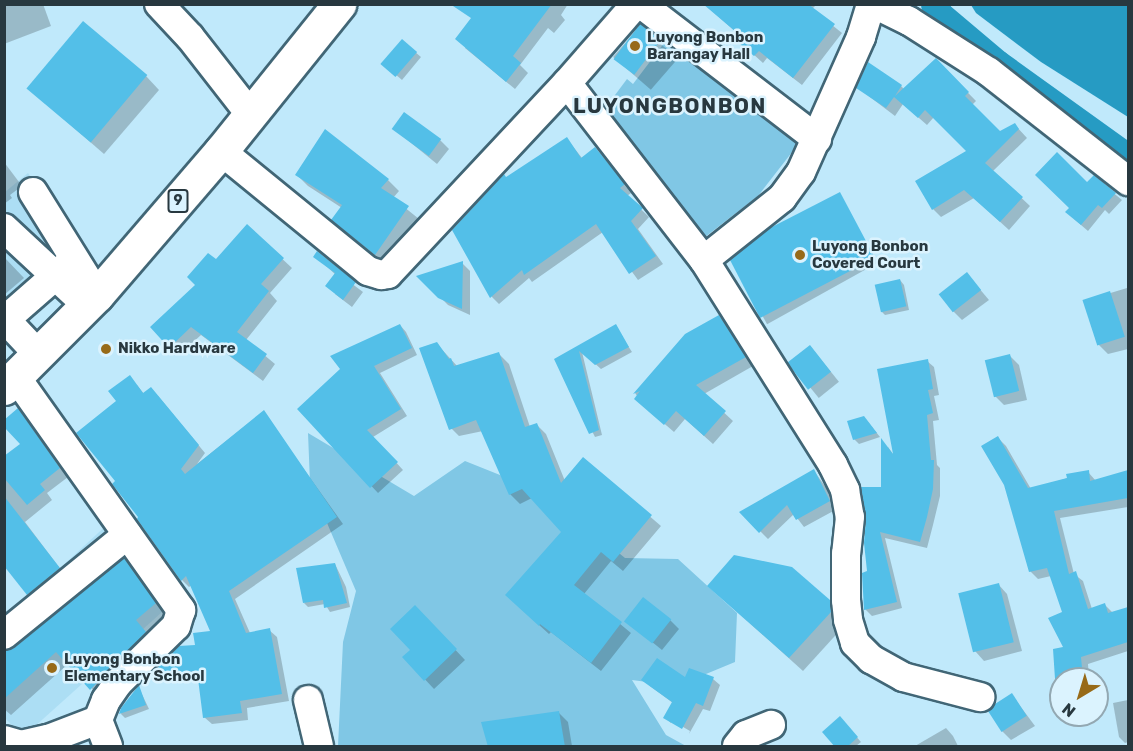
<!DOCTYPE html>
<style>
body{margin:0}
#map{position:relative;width:1133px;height:751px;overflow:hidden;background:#c0e9fb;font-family:Rubik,sans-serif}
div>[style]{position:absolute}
.built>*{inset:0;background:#acdef4}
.green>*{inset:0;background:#80c7e5}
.water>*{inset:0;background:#269bc3}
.shadow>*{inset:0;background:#0003;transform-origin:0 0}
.canal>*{height:27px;margin:-13.5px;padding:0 13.5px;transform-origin:13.5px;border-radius:13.5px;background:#269bc3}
.building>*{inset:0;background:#53bfe8;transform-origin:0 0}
.roads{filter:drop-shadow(2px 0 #416676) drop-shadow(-2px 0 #416676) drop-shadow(0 2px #416676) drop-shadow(0 -2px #416676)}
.minor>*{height:28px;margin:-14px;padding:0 14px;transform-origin:14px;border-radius:14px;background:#fff}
.highway>*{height:33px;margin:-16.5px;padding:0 16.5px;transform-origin:16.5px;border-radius:16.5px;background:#fff}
.dots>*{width:16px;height:16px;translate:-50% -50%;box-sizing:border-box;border:3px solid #dbf3fe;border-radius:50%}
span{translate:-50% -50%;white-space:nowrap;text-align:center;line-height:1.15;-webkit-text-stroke:5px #dbf3fe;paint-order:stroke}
.shield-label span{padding:2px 4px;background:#dbf3fe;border:2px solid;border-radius:4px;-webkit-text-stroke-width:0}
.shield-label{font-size:14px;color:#28383f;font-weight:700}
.poi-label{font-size:15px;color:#28383f;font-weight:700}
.left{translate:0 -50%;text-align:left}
.district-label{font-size:21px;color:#28383f;font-weight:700;letter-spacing:1.5px}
.frame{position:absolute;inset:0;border:6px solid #28383f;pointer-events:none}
.north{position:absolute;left:1049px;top:667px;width:60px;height:60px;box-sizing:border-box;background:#dbf3fe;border:2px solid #93a8b2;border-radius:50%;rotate:218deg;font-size:16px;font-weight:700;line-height:24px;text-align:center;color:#28383f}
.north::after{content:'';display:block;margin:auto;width:21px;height:27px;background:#976a18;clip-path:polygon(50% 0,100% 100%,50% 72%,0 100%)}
</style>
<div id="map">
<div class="built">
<div style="clip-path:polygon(28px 173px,78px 249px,5px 316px,5px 192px)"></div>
<div style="clip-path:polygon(110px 522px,171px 604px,23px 737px,5px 718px,5px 619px)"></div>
</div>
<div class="green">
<div style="clip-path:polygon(671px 34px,803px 138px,758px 196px,705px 237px,606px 107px,627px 79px,633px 84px)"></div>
<div style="clip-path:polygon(308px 433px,414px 496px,465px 461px,547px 494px,625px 558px,678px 559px,737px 613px,735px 662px,677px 686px,632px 680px,666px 735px,686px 746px,338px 746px,343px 642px,356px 591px,310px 483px)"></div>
</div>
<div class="water">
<div style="clip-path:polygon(971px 5px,1128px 5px,1128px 117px,1041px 62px,976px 13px)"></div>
</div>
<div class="shadow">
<div style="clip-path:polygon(4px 4px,43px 4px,51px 26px,4px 44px)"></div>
<div style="clip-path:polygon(479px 4px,568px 4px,561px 15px,565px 20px,554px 33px,548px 28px,520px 65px,528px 73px,515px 89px,465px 48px)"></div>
<div style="clip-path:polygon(704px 4px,817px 4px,812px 9px,842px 33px,802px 85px,767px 58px,763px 63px,742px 44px,737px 33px)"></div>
<div style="left:640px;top:26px;width:50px;height:41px;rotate:41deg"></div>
<div style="clip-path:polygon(402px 41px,421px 57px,402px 80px,388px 68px)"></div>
<div style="clip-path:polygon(936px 60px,976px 101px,972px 105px,1000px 133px,1015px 125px,1027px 138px,993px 171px,1030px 206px,1009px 230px,974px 198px,941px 217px,933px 209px,969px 151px,934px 117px,927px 125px,903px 104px,895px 116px,858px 88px,901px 86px,904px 89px)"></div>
<div style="clip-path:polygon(146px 76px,159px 90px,104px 154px,28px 88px)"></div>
<div style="clip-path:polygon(394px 129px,440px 140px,449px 149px,437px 164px)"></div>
<div style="clip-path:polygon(567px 139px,582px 158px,595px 149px,631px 193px,627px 196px,649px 217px,638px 229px,663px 264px,638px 280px,603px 232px,532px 282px,529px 278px,499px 304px,492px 297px,454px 230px,507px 178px)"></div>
<div style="clip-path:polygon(4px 162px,22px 186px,10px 195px,12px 198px,4px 204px)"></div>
<div style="clip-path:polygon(297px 175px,388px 180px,399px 191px,393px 198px,419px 219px,387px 265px,333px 219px,342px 208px,308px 186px)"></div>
<div style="clip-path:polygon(1094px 177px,1122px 200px,1109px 214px,1105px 210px,1088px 231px,1074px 219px,1071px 208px)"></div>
<div style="left:839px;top:194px;width:79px;height:126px;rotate:61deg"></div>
<div style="clip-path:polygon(247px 226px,292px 268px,270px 293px,277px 301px,246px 340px,275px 364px,263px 381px,201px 335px,179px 355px,152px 327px,197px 285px)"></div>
<div style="clip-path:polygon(315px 256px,363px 292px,352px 307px,335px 294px,336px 275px)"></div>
<div style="clip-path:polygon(4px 257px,24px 278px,4px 295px)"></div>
<div style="clip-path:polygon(462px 263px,470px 271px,470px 315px,448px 305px,419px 276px)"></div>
<div style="clip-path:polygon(967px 274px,989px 300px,962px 320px,953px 311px)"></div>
<div style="clip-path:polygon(900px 280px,904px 285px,909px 310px,885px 315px,881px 311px)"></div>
<div style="clip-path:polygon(1128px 284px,1128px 349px,1108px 354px,1097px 343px,1084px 301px,1127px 288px)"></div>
<div style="clip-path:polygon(719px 317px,728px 326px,753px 366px,704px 394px,733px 421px,713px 444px,685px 419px,674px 432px,645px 407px,635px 393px,686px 335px)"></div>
<div style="clip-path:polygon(400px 325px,406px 332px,417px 355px,380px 373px,407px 416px,373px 437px,403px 470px,378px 493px,299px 409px)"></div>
<div style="clip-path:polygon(615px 326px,632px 352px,601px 369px,582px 352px,602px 435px,595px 437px,556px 359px)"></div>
<div style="clip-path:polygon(436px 343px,458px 367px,499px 354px,509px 364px,530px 427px,536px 424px,546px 434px,565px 481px,583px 459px,661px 526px,623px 571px,611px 561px,584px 594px,631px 633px,601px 671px,551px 632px,549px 634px,517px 605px,563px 531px,532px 498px,520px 504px,510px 494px,483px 431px,459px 436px,449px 426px)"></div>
<div style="left:810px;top:346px;width:46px;height:26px;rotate:51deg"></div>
<div style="clip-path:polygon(1010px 356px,1019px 365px,1027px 400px,1004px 405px,995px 396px)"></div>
<div style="clip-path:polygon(927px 361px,934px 367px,939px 395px,934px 396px,939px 420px,933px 421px,937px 465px,940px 468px,940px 496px,933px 525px,927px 548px,885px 538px,902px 608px,872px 616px,865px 609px,888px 447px,895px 457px)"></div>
<div style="clip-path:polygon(137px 385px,144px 394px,158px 396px,205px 453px,197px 464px,263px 412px,343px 524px,235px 599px,250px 633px,269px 630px,277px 637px,289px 701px,247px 708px,248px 720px,212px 724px,204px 717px,199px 678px,159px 681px,152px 675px,196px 647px,212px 632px,192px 585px,189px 587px,182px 580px,117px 481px)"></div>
<div style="clip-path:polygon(18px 410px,68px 477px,47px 493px,52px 500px,25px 522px,67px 578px,37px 603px,4px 563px,4px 458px,22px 444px)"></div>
<div style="clip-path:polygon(868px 422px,880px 437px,859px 444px,854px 439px)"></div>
<div style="clip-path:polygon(998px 438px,1006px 446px,1031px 489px,1088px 472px,1096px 481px,1128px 472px,1128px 507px,1060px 518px,1074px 574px,1083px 581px,1092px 609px,1105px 605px,1113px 613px,1128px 608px,1128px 654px,1128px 651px,1088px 664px,1089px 679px,1061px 679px,1061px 688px,1057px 685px,1054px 651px,1065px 648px,1063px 613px,1051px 576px,1038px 579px,1030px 571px)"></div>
<div style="clip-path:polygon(814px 471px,833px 497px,837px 509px,804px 527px,794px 514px,768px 539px,741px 512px)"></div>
<div style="clip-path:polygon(124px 560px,136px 572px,166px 615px,146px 633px,157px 645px,103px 700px,68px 664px,11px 715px,4px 709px,4px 653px,15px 649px)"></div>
<div style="clip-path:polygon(335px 564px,346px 587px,350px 607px,330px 612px,325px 604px,308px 607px,304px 603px)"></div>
<div style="clip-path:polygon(998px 584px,1007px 594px,1022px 651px,984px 661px,975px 651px)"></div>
<div style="clip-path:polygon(723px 599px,828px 601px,843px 616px,844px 626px,803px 671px)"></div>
<div style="clip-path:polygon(415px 607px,465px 660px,434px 689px,404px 657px,412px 650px)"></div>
<div style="clip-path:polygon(670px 620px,679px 629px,662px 650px,626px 621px)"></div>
<div style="clip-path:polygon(713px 679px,720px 685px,710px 711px,703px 709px,689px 734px,690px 731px,671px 720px,671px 723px,665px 717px,673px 703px,650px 686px,686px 680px)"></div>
<div style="clip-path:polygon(139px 688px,149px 709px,125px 718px,121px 714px,122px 709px)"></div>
<div style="clip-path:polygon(1012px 695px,1035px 726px,1011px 740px,1002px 731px)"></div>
<div style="clip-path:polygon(1128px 700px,1128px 742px,1125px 743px,1119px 737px,1113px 703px)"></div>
<div style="clip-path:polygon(559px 713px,568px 722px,572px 746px,490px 746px)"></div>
<div style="clip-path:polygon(840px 718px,861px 742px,856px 746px,837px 746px)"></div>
<div style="clip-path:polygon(946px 728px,953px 736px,958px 746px,915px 746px)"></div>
</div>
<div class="canal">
<div style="left:934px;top:4px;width:11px;rotate:63deg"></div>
<div style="left:939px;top:14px;width:76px;rotate:40.2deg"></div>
<div style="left:997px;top:63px;width:161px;rotate:35.7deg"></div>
</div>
<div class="building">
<div style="clip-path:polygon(450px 4px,552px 4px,513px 56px,521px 63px,506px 82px,455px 39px,471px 18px)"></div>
<div style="clip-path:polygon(703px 4px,808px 4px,835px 24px,793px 78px,759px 51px,754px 56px,732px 37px,736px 32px)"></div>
<div style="left:83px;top:21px;width:84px;height:88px;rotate:40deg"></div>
<div style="left:640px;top:24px;width:26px;height:44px;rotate:37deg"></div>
<div style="left:402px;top:39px;width:20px;height:33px;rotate:41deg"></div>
<div style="clip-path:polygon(936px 58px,969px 92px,965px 96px,1000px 131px,1015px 123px,1019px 129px,985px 163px,1023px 197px,1000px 222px,964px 190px,932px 210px,915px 181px,966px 151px,925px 110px,918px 118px,894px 97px,886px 108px,856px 88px,868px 62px,902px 85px,895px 96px)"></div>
<div style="left:404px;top:112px;width:46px;height:21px;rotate:36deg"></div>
<div style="clip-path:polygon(325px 129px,389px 179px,381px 188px,409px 206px,375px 255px,331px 220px,342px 205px,295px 175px)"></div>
<div style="clip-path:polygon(567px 137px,581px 158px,595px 147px,625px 184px,620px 188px,643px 208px,631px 221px,656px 256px,629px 274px,596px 224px,524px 275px,522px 270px,490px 298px,452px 230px,504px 174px,506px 177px)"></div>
<div style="clip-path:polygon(1057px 152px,1087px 182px,1094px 175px,1116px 193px,1102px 208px,1098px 205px,1081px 225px,1065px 212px,1069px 208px,1035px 175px)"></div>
<div style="clip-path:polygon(840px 192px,875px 258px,760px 318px,730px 260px,770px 228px)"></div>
<div style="clip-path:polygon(247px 224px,284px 258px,261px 284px,269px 291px,237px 332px,267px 354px,253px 373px,191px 327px,169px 348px,150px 327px,195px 285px,187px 277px,208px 253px,216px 259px)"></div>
<div style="clip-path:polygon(317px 251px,356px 282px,343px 300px,325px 286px,335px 273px,313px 257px)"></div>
<div style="clip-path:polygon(463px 261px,462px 309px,438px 298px,416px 276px)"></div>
<div style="left:967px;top:272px;width:23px;height:36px;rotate:52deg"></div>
<div style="left:900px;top:279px;width:28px;height:26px;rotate:77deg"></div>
<div style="left:1110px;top:291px;width:48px;height:29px;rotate:72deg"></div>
<div style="clip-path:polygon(719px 315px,746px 357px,696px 385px,726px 411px,704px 436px,676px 411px,664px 425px,634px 399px,640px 391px,633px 394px,685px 334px)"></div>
<div style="clip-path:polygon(400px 324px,412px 348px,374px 366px,401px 409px,367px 430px,398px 462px,370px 488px,297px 409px,340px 369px,330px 356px)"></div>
<div style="clip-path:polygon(616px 324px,629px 347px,595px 365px,579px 351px,599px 430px,589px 434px,554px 359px)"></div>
<div style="clip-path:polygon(437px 342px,449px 359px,451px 358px,454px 366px,499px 352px,525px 427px,537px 423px,561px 483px,583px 457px,652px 515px,613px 562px,601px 552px,574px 585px,622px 622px,591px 663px,540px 624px,539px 626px,505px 595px,561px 532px,522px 489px,509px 495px,476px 420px,449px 430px,419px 348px)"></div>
<div style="left:810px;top:345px;width:34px;height:29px;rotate:52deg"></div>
<div style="left:1010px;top:354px;width:38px;height:26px;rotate:76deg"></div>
<div style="clip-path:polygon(928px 359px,933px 389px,928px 390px,933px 413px,927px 415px,931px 460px,934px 460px,933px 489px,927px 517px,920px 542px,880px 532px,897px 602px,864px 610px,862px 573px,867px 571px,864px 543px,866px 518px,861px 487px,881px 487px,881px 438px,893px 454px,877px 369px)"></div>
<div style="clip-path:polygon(130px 375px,143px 393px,151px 387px,199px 445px,181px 469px,185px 474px,264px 410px,337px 517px,229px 591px,246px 633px,270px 628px,282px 694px,240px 701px,242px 713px,203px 718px,197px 671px,150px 675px,179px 646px,195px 645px,193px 633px,210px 631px,186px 576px,181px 581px,137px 519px,138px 517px,112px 484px,115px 481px,76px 433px,116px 401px,108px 391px)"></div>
<div style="clip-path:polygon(18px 408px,60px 468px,40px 484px,45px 490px,27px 505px,4px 478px,4px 456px,20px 444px,4px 427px,4px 420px)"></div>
<div style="clip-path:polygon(864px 416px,877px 433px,853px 440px,847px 421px)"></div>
<div style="clip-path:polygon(998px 436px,1028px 488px,1067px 478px,1066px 474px,1089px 470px,1090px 481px,1128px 470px,1128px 498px,1054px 511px,1069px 574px,1076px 571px,1088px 609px,1105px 603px,1108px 613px,1128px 607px,1128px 642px,1081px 657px,1083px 679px,1055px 679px,1053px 649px,1063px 647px,1048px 618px,1062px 612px,1047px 568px,1029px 572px,1004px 485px,981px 446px)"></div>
<div style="clip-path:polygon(814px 469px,830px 501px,796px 520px,787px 505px,759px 533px,739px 512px)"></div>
<div style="clip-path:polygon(4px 496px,60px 568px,27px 595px,4px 566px)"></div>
<div style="clip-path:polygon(734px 555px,792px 567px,830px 600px,831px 612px,789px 658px,707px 586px)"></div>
<div style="clip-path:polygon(124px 558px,156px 603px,136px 620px,146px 632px,90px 690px,56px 652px,4px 699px,4px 651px,14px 648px)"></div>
<div style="clip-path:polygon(335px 563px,347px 603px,324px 608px,323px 600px,303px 603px,296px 568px)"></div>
<div style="left:999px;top:583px;width:61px;height:42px;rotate:76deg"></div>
<div style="left:643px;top:597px;width:36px;height:31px;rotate:38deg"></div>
<div style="clip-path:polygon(415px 605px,457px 649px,424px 681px,402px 657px,410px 650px,390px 629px)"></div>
<div style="clip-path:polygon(657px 658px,685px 677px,689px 668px,714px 677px,703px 706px,696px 703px,682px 729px,663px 718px,672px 702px,641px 680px)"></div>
<div style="clip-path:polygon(139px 685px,146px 705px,119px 714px,121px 708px)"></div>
<div style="left:1012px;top:693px;width:27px;height:30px;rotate:57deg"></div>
<div style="clip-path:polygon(559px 711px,565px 747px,488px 747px,481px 722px)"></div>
<div style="clip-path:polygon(840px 716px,858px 737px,847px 747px,835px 747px,822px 732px)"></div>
</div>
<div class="roads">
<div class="minor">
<div style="left:159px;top:4px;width:45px;rotate:46.8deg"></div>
<div style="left:190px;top:37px;width:99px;rotate:52deg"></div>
<div style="left:641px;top:4px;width:222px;rotate:37.5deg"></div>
<div style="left:874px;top:4px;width:39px;rotate:26deg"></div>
<div style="left:909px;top:21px;width:95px;rotate:32.5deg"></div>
<div style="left:989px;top:72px;width:177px;rotate:38.1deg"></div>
<div style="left:567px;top:83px;width:224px;rotate:52.3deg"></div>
<div style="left:704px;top:260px;width:242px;rotate:57.8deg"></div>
<div style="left:833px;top:465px;width:28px;rotate:64deg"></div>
<div style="left:845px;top:490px;width:27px;rotate:80deg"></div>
<div style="left:850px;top:517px;width:37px;rotate:96deg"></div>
<div style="left:846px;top:554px;width:46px;rotate:90deg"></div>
<div style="left:846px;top:600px;width:20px;rotate:84deg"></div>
<div style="left:848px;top:620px;width:24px;rotate:73deg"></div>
<div style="left:855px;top:643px;width:23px;rotate:45deg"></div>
<div style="left:871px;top:659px;width:37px;rotate:29deg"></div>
<div style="left:903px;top:677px;width:80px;rotate:14.6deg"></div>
<div style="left:221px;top:151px;width:190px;rotate:39.2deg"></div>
<div style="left:368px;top:271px;width:14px;rotate:17deg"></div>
<div style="left:381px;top:275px;width:7px;rotate:-8deg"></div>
<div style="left:388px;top:274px;width:262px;rotate:-46.9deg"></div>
<div style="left:567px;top:83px;width:105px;rotate:-48.9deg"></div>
<div style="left:33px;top:192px;width:121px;rotate:58.1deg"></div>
<div style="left:4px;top:228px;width:113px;rotate:42.9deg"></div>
<div style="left:704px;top:260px;width:100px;rotate:-38.5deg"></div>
<div style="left:782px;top:198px;width:32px;rotate:-54deg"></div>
<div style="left:801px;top:172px;width:148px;rotate:-66deg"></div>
<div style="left:861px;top:37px;width:34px;rotate:-73deg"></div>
<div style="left:4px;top:318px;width:50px;rotate:46.6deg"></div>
<div style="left:6px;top:319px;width:86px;rotate:-41.2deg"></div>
<div style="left:16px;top:377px;width:286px;rotate:54.7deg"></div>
<div style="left:181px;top:610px;width:17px;rotate:107deg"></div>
<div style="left:176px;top:626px;width:81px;rotate:135.5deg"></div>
<div style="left:118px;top:683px;width:21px;rotate:125deg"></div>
<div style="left:106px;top:700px;width:22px;rotate:112deg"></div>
<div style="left:98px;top:720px;width:28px;rotate:69deg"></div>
<div style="left:4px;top:635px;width:159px;rotate:-39.1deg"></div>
<div style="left:308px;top:700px;width:47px;rotate:76.6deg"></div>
<div style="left:4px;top:740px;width:18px;rotate:16deg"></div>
<div style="left:21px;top:745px;width:28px;rotate:-13deg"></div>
<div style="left:48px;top:739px;width:53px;rotate:-20.8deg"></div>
<div style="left:737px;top:746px;width:14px;rotate:-51deg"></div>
<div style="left:746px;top:735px;width:27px;rotate:-22deg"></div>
</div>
<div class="highway">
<div style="left:4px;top:388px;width:132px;rotate:-45deg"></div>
<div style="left:97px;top:295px;width:190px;rotate:-49.3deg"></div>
<div style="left:221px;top:151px;width:189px;rotate:-51.2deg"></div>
</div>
</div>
<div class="dots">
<div style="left:635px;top:46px;background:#976a18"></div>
<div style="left:800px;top:255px;background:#976a18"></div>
<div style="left:106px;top:349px;background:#976a18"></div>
<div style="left:52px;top:668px;background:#976a18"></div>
</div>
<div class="shield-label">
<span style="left:178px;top:201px">9</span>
</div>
<div class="poi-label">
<span class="left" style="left:647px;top:46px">Luyong Bonbon<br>Barangay Hall</span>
<span class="left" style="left:812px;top:255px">Luyong Bonbon<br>Covered Court</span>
<span class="left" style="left:118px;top:349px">Nikko Hardware</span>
<span class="left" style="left:64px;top:668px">Luyong Bonbon<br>Elementary School</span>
</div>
<div class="district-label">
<span style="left:670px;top:106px">LUYONGBONBON</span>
</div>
<div class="frame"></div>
<div class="north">N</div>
</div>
